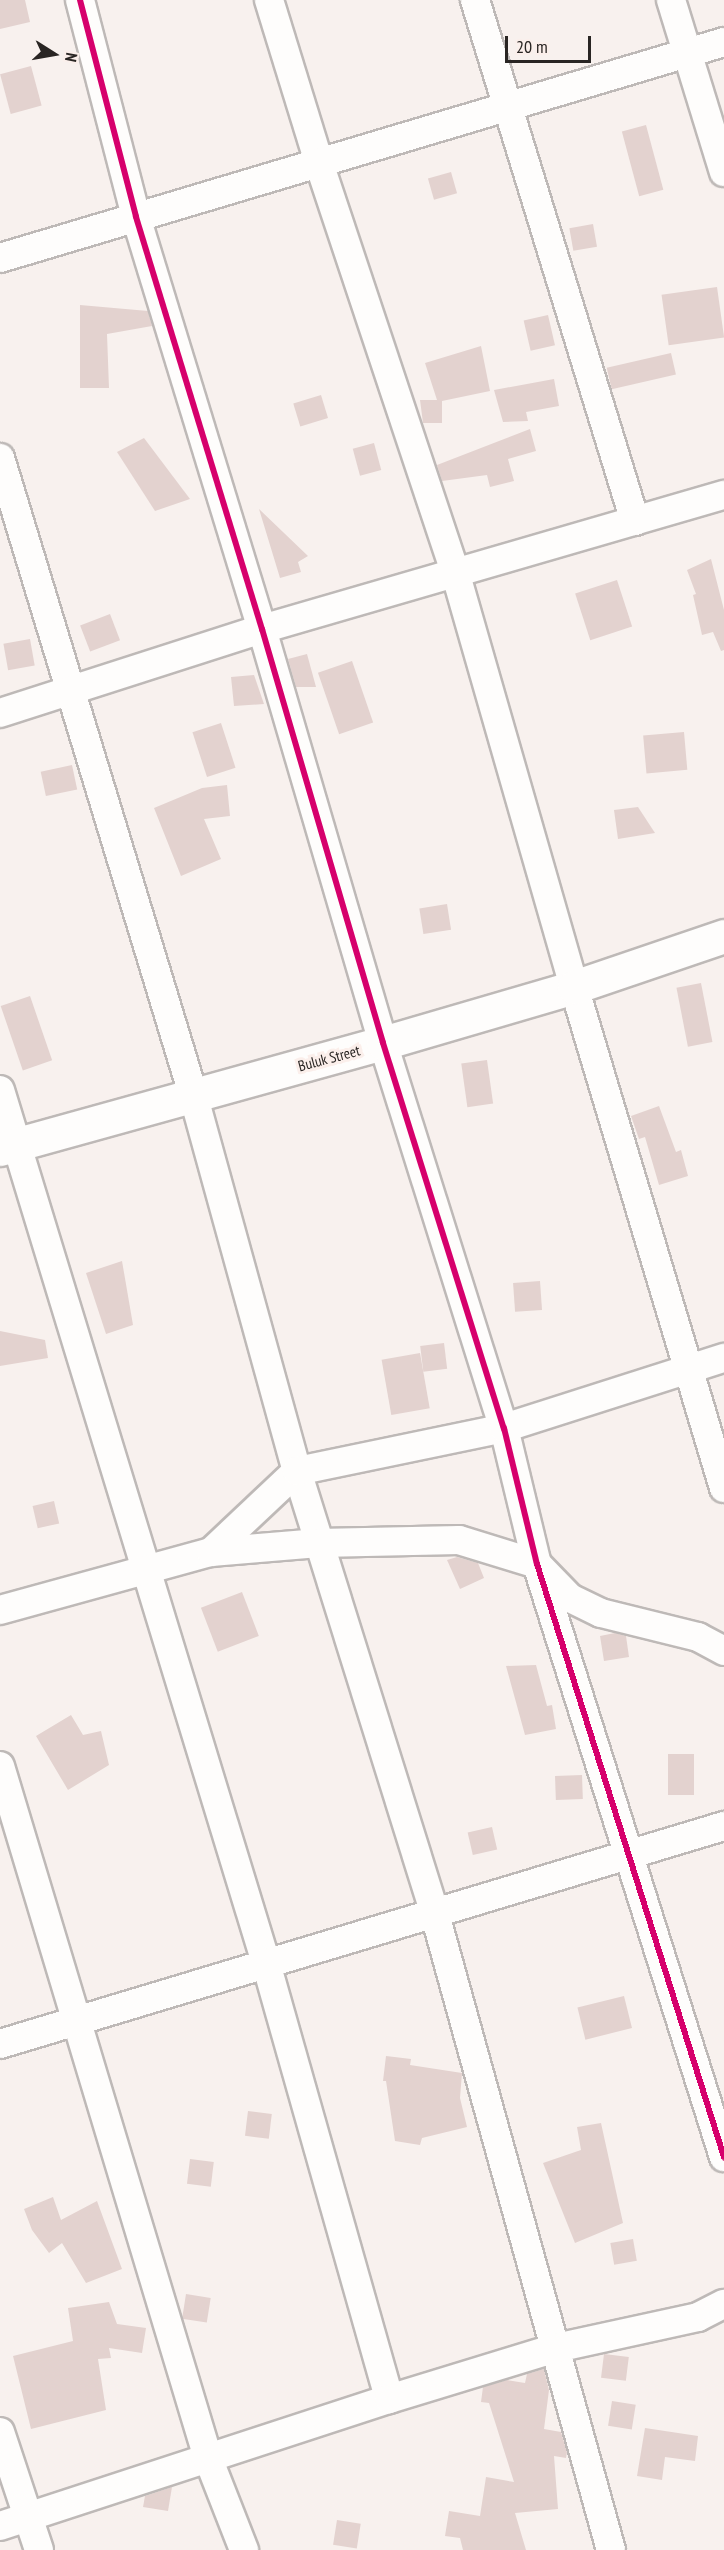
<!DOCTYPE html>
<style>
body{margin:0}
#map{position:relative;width:724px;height:2550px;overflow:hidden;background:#f8f1ee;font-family:"PT Sans Narrow",sans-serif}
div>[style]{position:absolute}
.building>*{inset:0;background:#e3d2cf;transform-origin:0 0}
.roads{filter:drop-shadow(2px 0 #beb9b7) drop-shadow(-2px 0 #beb9b7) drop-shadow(0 2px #beb9b7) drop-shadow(0 -2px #beb9b7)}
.street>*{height:28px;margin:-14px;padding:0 14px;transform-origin:14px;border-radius:14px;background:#fefdfc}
.secondary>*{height:33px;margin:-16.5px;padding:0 16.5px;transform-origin:16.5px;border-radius:16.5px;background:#fefdfc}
.cycleway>*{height:6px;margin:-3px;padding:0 3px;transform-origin:3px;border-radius:3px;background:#d6006c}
span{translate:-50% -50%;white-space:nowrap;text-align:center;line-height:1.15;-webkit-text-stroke:6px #fbefeb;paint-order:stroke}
.street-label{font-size:15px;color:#292523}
.north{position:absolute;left:24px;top:24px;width:60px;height:60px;-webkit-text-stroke:4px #fbefeb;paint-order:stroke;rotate:101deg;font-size:16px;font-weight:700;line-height:24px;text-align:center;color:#292523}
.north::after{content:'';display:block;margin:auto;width:21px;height:27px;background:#292523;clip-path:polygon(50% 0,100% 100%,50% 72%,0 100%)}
.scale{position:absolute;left:505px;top:36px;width:86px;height:27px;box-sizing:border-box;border:3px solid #292523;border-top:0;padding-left:8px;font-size:18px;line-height:21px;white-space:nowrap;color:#292523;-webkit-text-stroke:4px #fbefeb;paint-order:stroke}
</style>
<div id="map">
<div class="building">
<div style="clip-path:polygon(0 0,25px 0,30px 22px,0 29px)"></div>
<div style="left:31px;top:66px;width:41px;height:32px;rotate:75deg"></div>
<div style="left:646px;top:125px;width:67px;height:25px;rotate:75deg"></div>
<div style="left:451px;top:172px;width:22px;height:24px;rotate:74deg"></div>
<div style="left:593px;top:224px;width:23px;height:24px;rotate:80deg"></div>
<div style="left:717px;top:287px;width:51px;height:56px;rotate:82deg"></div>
<div style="clip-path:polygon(80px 305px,148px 311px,152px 326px,107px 334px,109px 388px,80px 388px)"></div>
<div style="left:548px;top:315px;width:31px;height:25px;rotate:77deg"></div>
<div style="clip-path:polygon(481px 346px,490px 391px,442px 401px,442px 423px,423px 423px,420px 400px,437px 400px,425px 363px)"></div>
<div style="left:671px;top:353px;width:22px;height:66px;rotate:77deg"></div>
<div style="clip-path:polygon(554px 379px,559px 406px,526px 412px,528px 421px,503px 422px,494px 390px)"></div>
<div style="left:321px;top:395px;width:24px;height:29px;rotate:73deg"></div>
<div style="clip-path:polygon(530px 429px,536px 451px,508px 459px,514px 481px,490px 487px,487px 475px,442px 481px,437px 465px)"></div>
<div style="clip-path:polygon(144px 438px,190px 499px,155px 511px,117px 452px)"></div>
<div style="left:374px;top:443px;width:28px;height:22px;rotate:75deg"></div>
<div style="clip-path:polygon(259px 509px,308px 556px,298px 562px,301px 572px,280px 578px)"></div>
<div style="clip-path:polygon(711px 559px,724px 610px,724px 650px,721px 651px,713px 632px,702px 635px,693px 595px,696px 594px,687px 570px)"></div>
<div style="left:617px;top:580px;width:49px;height:44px;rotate:72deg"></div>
<div style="left:110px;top:614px;width:28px;height:32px;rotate:69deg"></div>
<div style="left:30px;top:639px;width:27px;height:27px;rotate:80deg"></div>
<div style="clip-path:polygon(307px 654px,316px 687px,296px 687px,288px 659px)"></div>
<div style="left:352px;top:661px;width:65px;height:36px;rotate:71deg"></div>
<div style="clip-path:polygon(254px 675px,264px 704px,234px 706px,231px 677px)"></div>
<div style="left:221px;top:723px;width:47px;height:30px;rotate:72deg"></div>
<div style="left:684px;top:732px;width:38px;height:41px;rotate:85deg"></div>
<div style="left:72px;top:765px;width:25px;height:32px;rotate:78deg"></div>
<div style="clip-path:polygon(227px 785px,230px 816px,204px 819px,221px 859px,181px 876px,154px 808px,202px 788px)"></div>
<div style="clip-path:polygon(638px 807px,655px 833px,618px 839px,614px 810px)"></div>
<div style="left:447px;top:904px;width:26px;height:28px;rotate:81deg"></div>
<div style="left:701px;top:983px;width:60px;height:25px;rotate:79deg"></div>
<div style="left:30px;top:996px;width:68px;height:31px;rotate:71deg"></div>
<div style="left:487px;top:1060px;width:44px;height:26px;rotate:82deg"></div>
<div style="clip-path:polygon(659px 1106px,676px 1152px,681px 1150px,688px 1176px,659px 1185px,645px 1137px,639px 1139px,631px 1116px)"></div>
<div style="clip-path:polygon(122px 1261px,133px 1325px,106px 1334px,86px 1273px)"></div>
<div style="left:540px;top:1281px;width:29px;height:27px;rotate:86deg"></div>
<div style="clip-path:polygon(0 1331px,45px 1340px,48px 1358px,0 1366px)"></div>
<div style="left:444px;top:1343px;width:26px;height:24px;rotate:83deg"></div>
<div style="left:420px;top:1353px;width:56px;height:39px;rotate:80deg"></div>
<div style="left:54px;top:1501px;width:23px;height:22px;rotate:77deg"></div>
<div style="clip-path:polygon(457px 1557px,478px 1563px,484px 1578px,460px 1589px,447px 1560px)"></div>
<div style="left:242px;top:1592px;width:47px;height:44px;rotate:69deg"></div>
<div style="clip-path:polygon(615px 1633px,626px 1636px,629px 1657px,604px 1661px,600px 1636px)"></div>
<div style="clip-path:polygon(536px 1665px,547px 1706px,552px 1705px,556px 1729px,525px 1735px,506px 1666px)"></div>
<div style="clip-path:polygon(71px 1715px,83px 1735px,101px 1731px,109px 1765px,68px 1790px,36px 1736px)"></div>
<div style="left:668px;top:1754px;width:26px;height:41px"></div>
<div style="left:582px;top:1775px;width:24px;height:27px;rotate:88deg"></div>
<div style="left:492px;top:1827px;width:23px;height:25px;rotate:77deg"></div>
<div style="left:624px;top:1996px;width:33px;height:48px;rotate:76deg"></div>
<div style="clip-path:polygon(386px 2056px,411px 2059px,410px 2065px,462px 2073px,460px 2098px,467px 2127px,422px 2138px,420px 2145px,395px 2141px,386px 2081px,383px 2081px)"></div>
<div style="left:248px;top:2111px;width:24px;height:25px;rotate:7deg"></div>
<div style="clip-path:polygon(601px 2123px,623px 2223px,575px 2243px,543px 2163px,581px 2150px,577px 2127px)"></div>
<div style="left:190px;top:2159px;width:24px;height:25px;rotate:7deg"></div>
<div style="clip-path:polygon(53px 2197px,61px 2220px,97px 2201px,122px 2269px,86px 2283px,62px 2243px,49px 2253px,32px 2230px,24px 2209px)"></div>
<div style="left:633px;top:2239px;width:22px;height:23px;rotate:80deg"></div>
<div style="left:186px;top:2294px;width:25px;height:25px;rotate:9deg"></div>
<div style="clip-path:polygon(109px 2302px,117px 2324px,146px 2328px,142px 2353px,109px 2348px,111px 2358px,98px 2359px,106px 2410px,31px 2429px,13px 2356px,73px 2341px,68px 2308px)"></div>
<div style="left:604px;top:2354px;width:25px;height:24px;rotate:7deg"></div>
<div style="clip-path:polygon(544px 2369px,549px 2390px,544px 2429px,561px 2432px,567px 2452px,566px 2458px,554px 2456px,558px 2509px,515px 2513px,526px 2550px,463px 2550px,460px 2538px,445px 2536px,449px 2511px,480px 2516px,486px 2477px,514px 2482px,489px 2403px,481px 2402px,483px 2387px,507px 2380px,525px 2383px,527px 2374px)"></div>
<div style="left:612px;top:2401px;width:24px;height:25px;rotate:9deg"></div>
<div style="clip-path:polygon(645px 2428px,698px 2436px,695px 2461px,665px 2457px,662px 2480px,637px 2476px)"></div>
<div style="clip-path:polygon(172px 2487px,168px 2511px,143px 2507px,145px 2496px)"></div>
<div style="left:337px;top:2520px;width:24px;height:25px;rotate:9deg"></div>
</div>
<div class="roads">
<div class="street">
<div style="left:80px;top:0;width:224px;rotate:75.5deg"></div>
<div style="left:136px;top:217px;width:431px;rotate:73deg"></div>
<div style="left:262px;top:629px;width:431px;rotate:73.7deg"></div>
<div style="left:383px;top:1043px;width:404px;rotate:72.6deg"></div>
<div style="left:504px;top:1428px;width:140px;rotate:76.4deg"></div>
<div style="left:537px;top:1564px;width:622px;rotate:72.5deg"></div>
<div style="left:269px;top:0;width:170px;rotate:72.9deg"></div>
<div style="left:319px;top:163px;width:434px;rotate:71.6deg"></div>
<div style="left:456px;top:575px;width:429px;rotate:74deg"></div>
<div style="left:574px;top:987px;width:523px;rotate:73.33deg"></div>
<div style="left:475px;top:0;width:545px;rotate:72.93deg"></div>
<div style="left:671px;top:0;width:180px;rotate:72.9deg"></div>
<div style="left:0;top:258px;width:756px;rotate:-16.61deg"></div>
<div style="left:0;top:458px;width:665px;rotate:73.12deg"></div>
<div style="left:193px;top:1094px;width:391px;rotate:74.6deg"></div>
<div style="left:297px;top:1471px;width:461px;rotate:72.7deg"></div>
<div style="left:434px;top:1911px;width:663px;rotate:74.52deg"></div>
<div style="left:0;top:713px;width:275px;rotate:-17.8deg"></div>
<div style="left:262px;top:629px;width:481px;rotate:-16.2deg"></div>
<div style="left:0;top:1090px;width:913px;rotate:73.05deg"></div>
<div style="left:266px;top:1963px;width:453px;rotate:74.2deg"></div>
<div style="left:211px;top:1552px;width:108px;rotate:-4.8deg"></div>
<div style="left:319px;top:1543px;width:140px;rotate:-1.2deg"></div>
<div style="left:459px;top:1540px;width:82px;rotate:17.1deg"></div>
<div style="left:537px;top:1564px;width:47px;rotate:45.9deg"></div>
<div style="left:570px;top:1598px;width:34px;rotate:26deg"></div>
<div style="left:601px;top:1613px;width:100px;rotate:13.9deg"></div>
<div style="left:698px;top:1637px;width:30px;rotate:28deg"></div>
<div style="left:0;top:1610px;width:219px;rotate:-15.4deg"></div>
<div style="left:211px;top:1552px;width:118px;rotate:-43.3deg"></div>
<div style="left:297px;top:1471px;width:211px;rotate:-11.7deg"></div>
<div style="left:504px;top:1428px;width:231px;rotate:-17.7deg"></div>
<div style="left:0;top:1766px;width:723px;rotate:73.27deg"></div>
<div style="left:208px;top:2458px;width:99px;rotate:68.6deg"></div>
<div style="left:0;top:2044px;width:756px;rotate:-16.76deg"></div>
<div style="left:0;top:2432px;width:124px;rotate:71.7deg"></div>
<div style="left:0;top:2526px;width:409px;rotate:-18.1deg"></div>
<div style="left:389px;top:2399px;width:175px;rotate:-17deg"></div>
<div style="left:556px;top:2348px;width:145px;rotate:-12.3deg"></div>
<div style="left:698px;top:2317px;width:29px;rotate:-27deg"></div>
</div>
<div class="secondary">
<div style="left:0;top:1149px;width:397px;rotate:-15.5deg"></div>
<div style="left:383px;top:1043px;width:199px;rotate:-16.3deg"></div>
<div style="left:574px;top:987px;width:158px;rotate:-18.8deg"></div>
</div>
</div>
<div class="cycleway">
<div style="left:80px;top:0;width:224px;rotate:75.5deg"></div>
<div style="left:136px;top:217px;width:431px;rotate:73deg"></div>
<div style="left:262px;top:629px;width:431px;rotate:73.7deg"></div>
<div style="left:383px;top:1043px;width:404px;rotate:72.6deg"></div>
<div style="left:504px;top:1428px;width:140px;rotate:76.4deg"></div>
<div style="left:537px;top:1564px;width:622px;rotate:72.5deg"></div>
</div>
<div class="street-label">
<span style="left:329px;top:1058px;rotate:-15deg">Buluk Street</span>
</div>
<div class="north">N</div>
<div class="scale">20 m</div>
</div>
